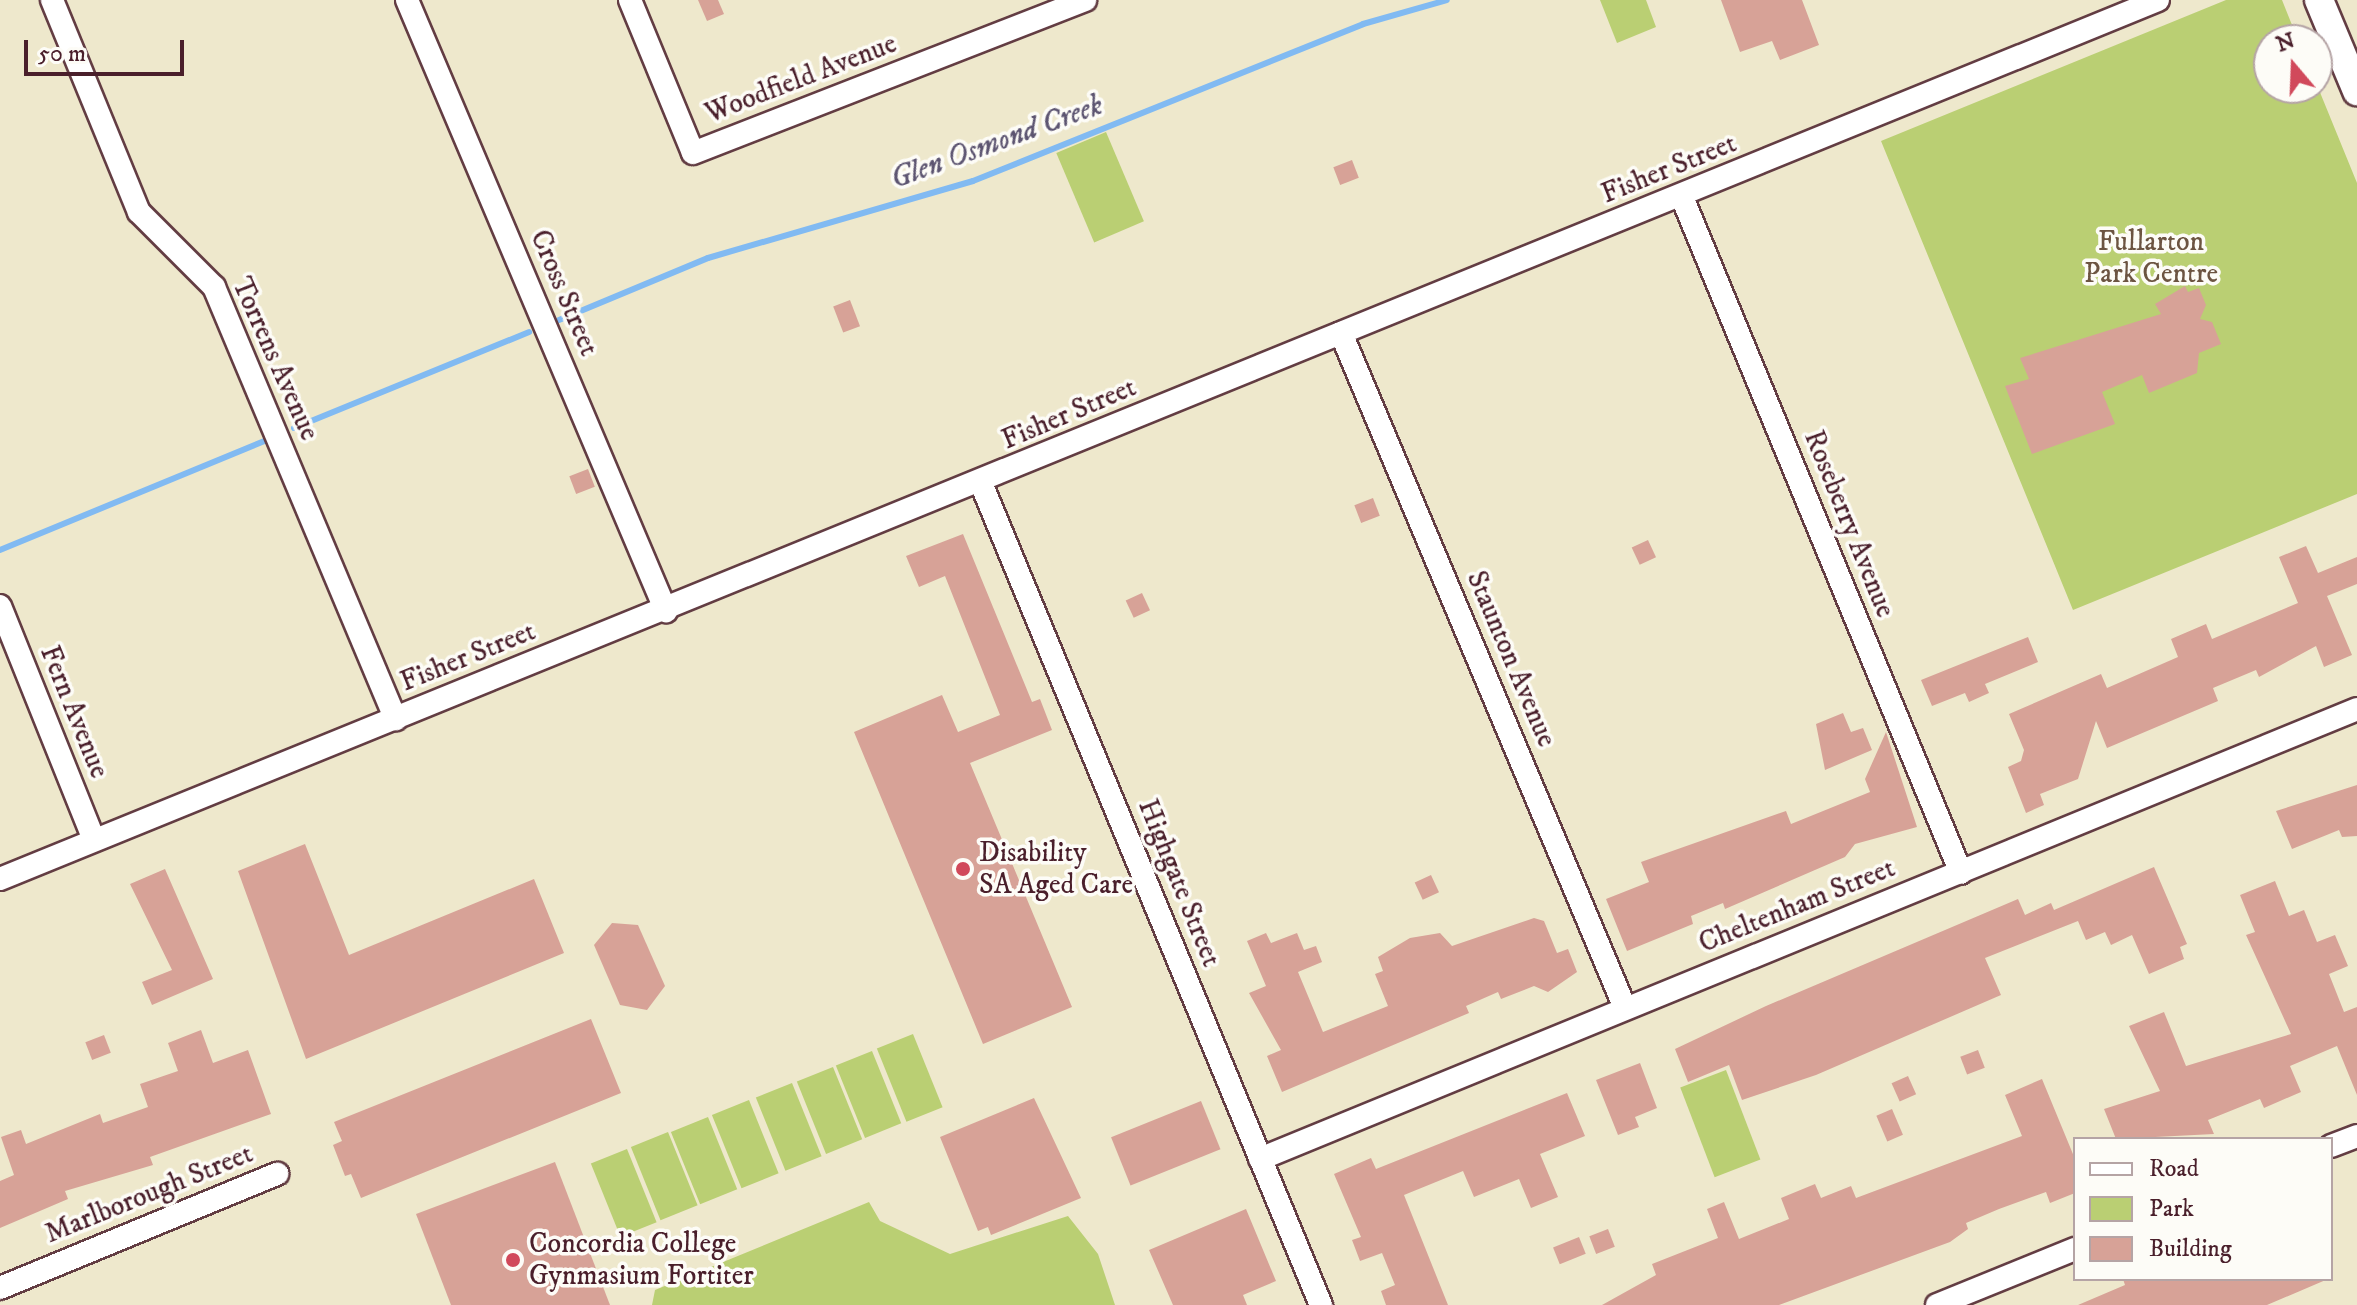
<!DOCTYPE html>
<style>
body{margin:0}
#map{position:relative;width:2357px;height:1305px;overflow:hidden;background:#eee8cc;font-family:"IM FELL DW Pica",serif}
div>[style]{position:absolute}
.green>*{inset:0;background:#bacf73;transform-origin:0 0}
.stream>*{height:6px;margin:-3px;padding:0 3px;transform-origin:3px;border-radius:3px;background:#81baf2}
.building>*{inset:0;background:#d7a297;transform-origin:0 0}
.roads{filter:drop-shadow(2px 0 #633d43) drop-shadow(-2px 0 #633d43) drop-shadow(0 2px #633d43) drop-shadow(0 -2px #633d43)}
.minor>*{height:22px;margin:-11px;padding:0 11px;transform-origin:11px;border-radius:11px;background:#fff}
.major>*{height:28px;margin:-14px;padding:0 14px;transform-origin:14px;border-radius:14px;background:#fff}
.dots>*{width:22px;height:22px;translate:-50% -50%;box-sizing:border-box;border:4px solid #fdfcf7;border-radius:50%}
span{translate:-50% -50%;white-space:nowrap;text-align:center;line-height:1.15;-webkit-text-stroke:7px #fdfcf7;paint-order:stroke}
.street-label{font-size:28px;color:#4a1f2b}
.park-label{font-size:28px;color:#6c5441}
.poi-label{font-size:28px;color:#4a1f2b}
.left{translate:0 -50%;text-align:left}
.water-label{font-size:30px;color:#5d5571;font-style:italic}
.legend{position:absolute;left:2073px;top:1137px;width:260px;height:144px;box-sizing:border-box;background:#fdfcf7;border:2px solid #b5a4a5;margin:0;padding:10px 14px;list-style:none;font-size:24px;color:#4a1f2b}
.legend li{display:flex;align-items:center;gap:16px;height:40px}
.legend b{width:40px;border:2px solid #b5a4a5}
.north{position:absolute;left:2253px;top:24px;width:80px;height:80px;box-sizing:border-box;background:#fdfcf7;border:2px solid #b5a4a5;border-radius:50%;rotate:341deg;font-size:22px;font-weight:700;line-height:32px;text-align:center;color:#4a1f2b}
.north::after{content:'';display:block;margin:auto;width:28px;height:36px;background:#d1495b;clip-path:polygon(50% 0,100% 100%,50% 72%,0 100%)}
.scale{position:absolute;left:24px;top:40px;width:160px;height:36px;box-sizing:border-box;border:4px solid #4a1f2b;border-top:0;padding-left:10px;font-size:24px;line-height:28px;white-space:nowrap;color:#4a1f2b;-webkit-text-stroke:6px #fdfcf7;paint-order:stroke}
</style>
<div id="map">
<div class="green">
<div style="clip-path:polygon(1600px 0,1646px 0,1656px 27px,1617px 43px)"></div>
<div style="clip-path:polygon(2226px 0,2282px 0,2298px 40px,2269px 40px,2269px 88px,2317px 85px,2357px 183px,2357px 494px,2073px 610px,1881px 141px)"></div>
<div style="left:1106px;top:132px;width:97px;height:54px;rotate:67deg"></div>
<div style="left:913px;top:1034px;width:79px;height:39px;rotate:68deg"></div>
<div style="left:872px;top:1051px;width:78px;height:39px;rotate:68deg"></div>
<div style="left:833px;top:1067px;width:78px;height:39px;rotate:68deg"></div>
<div style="left:1726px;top:1070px;width:96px;height:49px;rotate:69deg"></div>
<div style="left:792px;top:1083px;width:79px;height:39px;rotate:68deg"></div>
<div style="left:749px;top:1100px;width:79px;height:40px;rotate:68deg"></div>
<div style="left:708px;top:1117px;width:78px;height:40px;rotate:68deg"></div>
<div style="left:668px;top:1132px;width:79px;height:40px;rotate:68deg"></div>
<div style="left:627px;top:1149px;width:79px;height:39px;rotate:68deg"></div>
<div style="clip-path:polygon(869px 1202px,880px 1221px,950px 1254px,1068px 1216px,1098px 1254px,1115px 1305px,652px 1305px,655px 1290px)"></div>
</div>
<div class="stream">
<div style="left:559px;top:320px;width:161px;rotate:-22.6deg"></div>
<div style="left:708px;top:258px;width:276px;rotate:-16.2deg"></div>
<div style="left:973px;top:181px;width:420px;rotate:-21.9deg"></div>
<div style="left:1363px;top:24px;width:87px;rotate:-15.9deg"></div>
<div style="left:294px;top:428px;width:254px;rotate:-22.2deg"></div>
<div style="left:0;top:550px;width:286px;rotate:-22.4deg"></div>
</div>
<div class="building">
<div style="clip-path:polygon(698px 0,718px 0,724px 14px,707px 21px)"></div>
<div style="clip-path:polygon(1721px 0,1802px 0,1819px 45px,1780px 60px,1772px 41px,1740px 52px)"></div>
<div style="left:1352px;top:160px;width:19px;height:20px;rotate:69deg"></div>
<div style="clip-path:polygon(2185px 286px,2188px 292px,2199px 288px,2206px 305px,2200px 319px,2212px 322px,2221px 344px,2199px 353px,2197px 373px,2149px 393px,2142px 375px,2102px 392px,2115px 424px,2032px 454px,2005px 386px,2029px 379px,2020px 358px,2161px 314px,2155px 304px)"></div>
<div style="left:850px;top:300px;width:28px;height:18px;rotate:69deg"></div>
<div style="left:588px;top:469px;width:19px;height:20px;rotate:69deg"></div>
<div style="left:1373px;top:498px;width:19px;height:20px;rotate:69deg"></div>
<div style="clip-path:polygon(963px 534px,1032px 702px,1040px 699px,1052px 730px,970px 763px,1072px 1007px,983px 1044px,854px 732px,942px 695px,958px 732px,1000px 715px,945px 576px,919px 587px,906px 556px)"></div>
<div style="left:1648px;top:540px;width:19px;height:18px;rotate:65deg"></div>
<div style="clip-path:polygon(2306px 546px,2318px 573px,2357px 557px,2357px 584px,2327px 596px,2352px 655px,2324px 667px,2316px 646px,2259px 677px,2256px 670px,2213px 688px,2218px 701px,2107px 748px,2096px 721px,2078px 779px,2040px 794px,2044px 805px,2026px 813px,2008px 767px,2021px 761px,2024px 750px,2009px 714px,2101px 674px,2107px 688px,2178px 657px,2171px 639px,2206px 624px,2212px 639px,2298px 603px,2279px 557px)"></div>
<div style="left:1142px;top:593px;width:19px;height:18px;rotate:65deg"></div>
<div style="clip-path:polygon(2028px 637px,2038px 662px,1985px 684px,1989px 693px,1969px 702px,1965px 693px,1932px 706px,1921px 680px)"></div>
<div style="clip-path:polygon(1843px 713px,1851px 732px,1863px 728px,1872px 750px,1825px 770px,1816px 724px)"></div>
<div style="clip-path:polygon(1886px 732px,1917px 827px,1855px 844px,1845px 857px,1725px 909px,1723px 903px,1691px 916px,1693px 924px,1627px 951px,1606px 899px,1649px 882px,1641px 862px,1786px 811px,1791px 824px,1870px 792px,1865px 779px)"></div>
<div style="clip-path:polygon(2357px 785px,2357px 836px,2342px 837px,2339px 830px,2292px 849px,2276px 811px)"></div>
<div style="clip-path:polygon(305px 844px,349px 955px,534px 879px,564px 953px,306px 1059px,238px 871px)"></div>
<div style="clip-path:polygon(2154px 867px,2187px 944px,2180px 947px,2184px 959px,2149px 974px,2132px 935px,2111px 945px,2105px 932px,2086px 940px,2078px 921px,1985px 958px,2001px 995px,1816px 1075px,1742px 1100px,1729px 1065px,1688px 1082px,1675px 1049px,1766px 1006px,2018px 899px,2025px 915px,2051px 903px,2054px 910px)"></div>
<div style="clip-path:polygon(165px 869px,213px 979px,152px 1005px,142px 982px,172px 970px,130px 884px)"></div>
<div style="left:1431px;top:875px;width:19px;height:18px;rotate:65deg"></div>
<div style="clip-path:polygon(2275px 881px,2289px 916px,2304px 910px,2317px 942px,2335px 935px,2348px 966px,2329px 974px,2344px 1012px,2357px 1007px,2357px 1095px,2337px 1046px,2290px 1066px,2301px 1092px,2264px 1108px,2260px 1099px,2208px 1120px,2214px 1134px,2116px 1139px,2104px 1109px,2160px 1091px,2129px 1026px,2164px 1012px,2186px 1066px,2291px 1034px,2246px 935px,2255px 932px,2240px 895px)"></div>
<div style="clip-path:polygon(1534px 918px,1544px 921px,1557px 953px,1568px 949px,1577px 972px,1548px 992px,1534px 986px,1501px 999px,1498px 992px,1466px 1006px,1469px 1013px,1282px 1092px,1267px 1056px,1281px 1050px,1249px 993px,1266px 986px,1247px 941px,1266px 933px,1271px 943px,1297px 933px,1304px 950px,1316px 946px,1322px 962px,1298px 972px,1323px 1032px,1388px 1006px,1375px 974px,1383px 971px,1378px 957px,1410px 938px,1440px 933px,1452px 946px)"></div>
<div style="clip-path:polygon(612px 923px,638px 925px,665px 986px,647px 1010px,620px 1005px,594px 945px)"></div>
<div style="clip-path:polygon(591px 1019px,621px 1093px,361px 1198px,351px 1174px,345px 1176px,333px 1145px,342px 1141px,334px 1122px)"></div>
<div style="clip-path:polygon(201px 1030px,213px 1063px,248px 1050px,271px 1114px,150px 1157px,153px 1165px,65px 1191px,68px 1199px,0 1228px,0 1181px,14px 1175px,1px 1137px,21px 1130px,26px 1144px,100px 1114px,103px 1123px,148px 1107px,140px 1084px,178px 1071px,168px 1043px)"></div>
<div style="left:104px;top:1035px;width:19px;height:20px;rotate:69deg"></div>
<div style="left:1978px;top:1050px;width:19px;height:19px;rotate:69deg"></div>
<div style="clip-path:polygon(1640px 1063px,1657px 1108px,1635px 1117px,1639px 1127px,1618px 1135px,1596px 1080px)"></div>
<div style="left:1908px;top:1076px;width:20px;height:18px;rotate:66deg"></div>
<div style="clip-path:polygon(2042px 1079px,2075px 1159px,2075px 1193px,2050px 1203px,2046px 1192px,1999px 1209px,1966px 1223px,1968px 1229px,1950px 1242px,1779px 1305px,1602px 1305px,1656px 1275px,1652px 1264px,1718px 1238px,1707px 1209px,1724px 1202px,1739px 1239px,1789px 1219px,1781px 1198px,1815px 1184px,1821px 1198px,1851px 1186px,1856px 1198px,2022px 1136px,2005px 1095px)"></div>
<div style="clip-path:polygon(1567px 1093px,1585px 1136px,1540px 1154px,1558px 1197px,1531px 1208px,1519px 1179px,1474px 1197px,1463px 1171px,1404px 1195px,1448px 1305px,1386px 1305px,1381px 1291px,1395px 1285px,1382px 1253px,1360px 1261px,1352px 1240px,1361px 1237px,1334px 1174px,1371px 1158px,1376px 1169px)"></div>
<div style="clip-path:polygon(1034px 1098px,1081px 1198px,991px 1235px,988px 1227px,978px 1231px,940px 1137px)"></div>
<div style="left:1201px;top:1101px;width:52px;height:97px;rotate:68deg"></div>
<div style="left:1892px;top:1109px;width:28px;height:17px;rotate:67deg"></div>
<div style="clip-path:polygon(555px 1162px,610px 1305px,451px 1305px,416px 1214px)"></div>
<div style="clip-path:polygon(1246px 1209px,1276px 1281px,1243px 1295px,1247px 1305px,1173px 1305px,1149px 1250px)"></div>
<div style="left:1608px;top:1229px;width:19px;height:20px;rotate:69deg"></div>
<div style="left:1579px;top:1237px;width:18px;height:28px;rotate:68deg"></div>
<div style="clip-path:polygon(2123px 1279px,2328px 1279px,2267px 1305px,2078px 1305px,2125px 1285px)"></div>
</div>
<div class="roads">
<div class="minor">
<div style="left:52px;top:0;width:229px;rotate:67.7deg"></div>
<div style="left:139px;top:212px;width:106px;rotate:45deg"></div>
<div style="left:214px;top:287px;width:469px;rotate:67.2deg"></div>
<div style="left:407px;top:0;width:664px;rotate:67.03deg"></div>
<div style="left:630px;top:0;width:165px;rotate:67.6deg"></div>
<div style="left:693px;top:153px;width:421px;rotate:-21.3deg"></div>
<div style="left:1682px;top:197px;width:731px;rotate:67.57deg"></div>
<div style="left:1341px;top:333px;width:732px;rotate:67.18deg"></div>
<div style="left:981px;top:483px;width:890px;rotate:67.53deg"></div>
<div style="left:0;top:606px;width:252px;rotate:68.1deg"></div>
<div style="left:0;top:879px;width:2330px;rotate:-22.16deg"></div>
<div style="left:2331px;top:1146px;width:28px;rotate:-21deg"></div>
<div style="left:1260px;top:1159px;width:1186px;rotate:-22.3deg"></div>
<div style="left:0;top:1288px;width:300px;rotate:-22.4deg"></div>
<div style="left:1937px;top:1305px;width:149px;rotate:-22.1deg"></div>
</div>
<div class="major">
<div style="left:2319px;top:0;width:99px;rotate:67.3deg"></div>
</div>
</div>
<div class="dots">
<div style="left:963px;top:869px;background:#d1495b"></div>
<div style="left:513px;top:1260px;background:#d1495b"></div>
</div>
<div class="street-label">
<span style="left:801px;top:79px;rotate:-21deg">Woodfield Avenue</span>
<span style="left:1669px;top:169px;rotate:-22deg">Fisher Street</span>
<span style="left:564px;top:293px;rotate:67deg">Cross Street</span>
<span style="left:275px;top:359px;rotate:66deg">Torrens Avenue</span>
<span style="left:1069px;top:414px;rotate:-23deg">Fisher Street</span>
<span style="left:1849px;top:524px;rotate:68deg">Roseberry Avenue</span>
<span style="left:468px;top:657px;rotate:-22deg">Fisher Street</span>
<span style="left:1511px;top:659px;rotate:67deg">Staunton Avenue</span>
<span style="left:74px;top:712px;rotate:68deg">Fern Avenue</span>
<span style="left:1179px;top:883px;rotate:68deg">Highgate Street</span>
<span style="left:1797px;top:906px;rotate:-22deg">Cheltenham Street</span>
<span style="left:149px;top:1194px;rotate:-22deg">Marlborough Street</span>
</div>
<div class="park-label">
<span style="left:2151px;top:258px">Fullarton<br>Park Centre</span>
</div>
<div class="poi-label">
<span class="left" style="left:979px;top:869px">Disability<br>SA Aged Care</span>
<span class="left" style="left:529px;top:1260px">Concordia College<br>Gynmasium Fortiter</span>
</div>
<div class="water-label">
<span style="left:997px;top:143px;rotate:-20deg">Glen Osmond Creek</span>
</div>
<ul class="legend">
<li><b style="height:10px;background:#fff"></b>Road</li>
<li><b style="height:22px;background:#bacf73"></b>Park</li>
<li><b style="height:22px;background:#d7a297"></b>Building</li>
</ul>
<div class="north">N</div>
<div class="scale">50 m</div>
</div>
